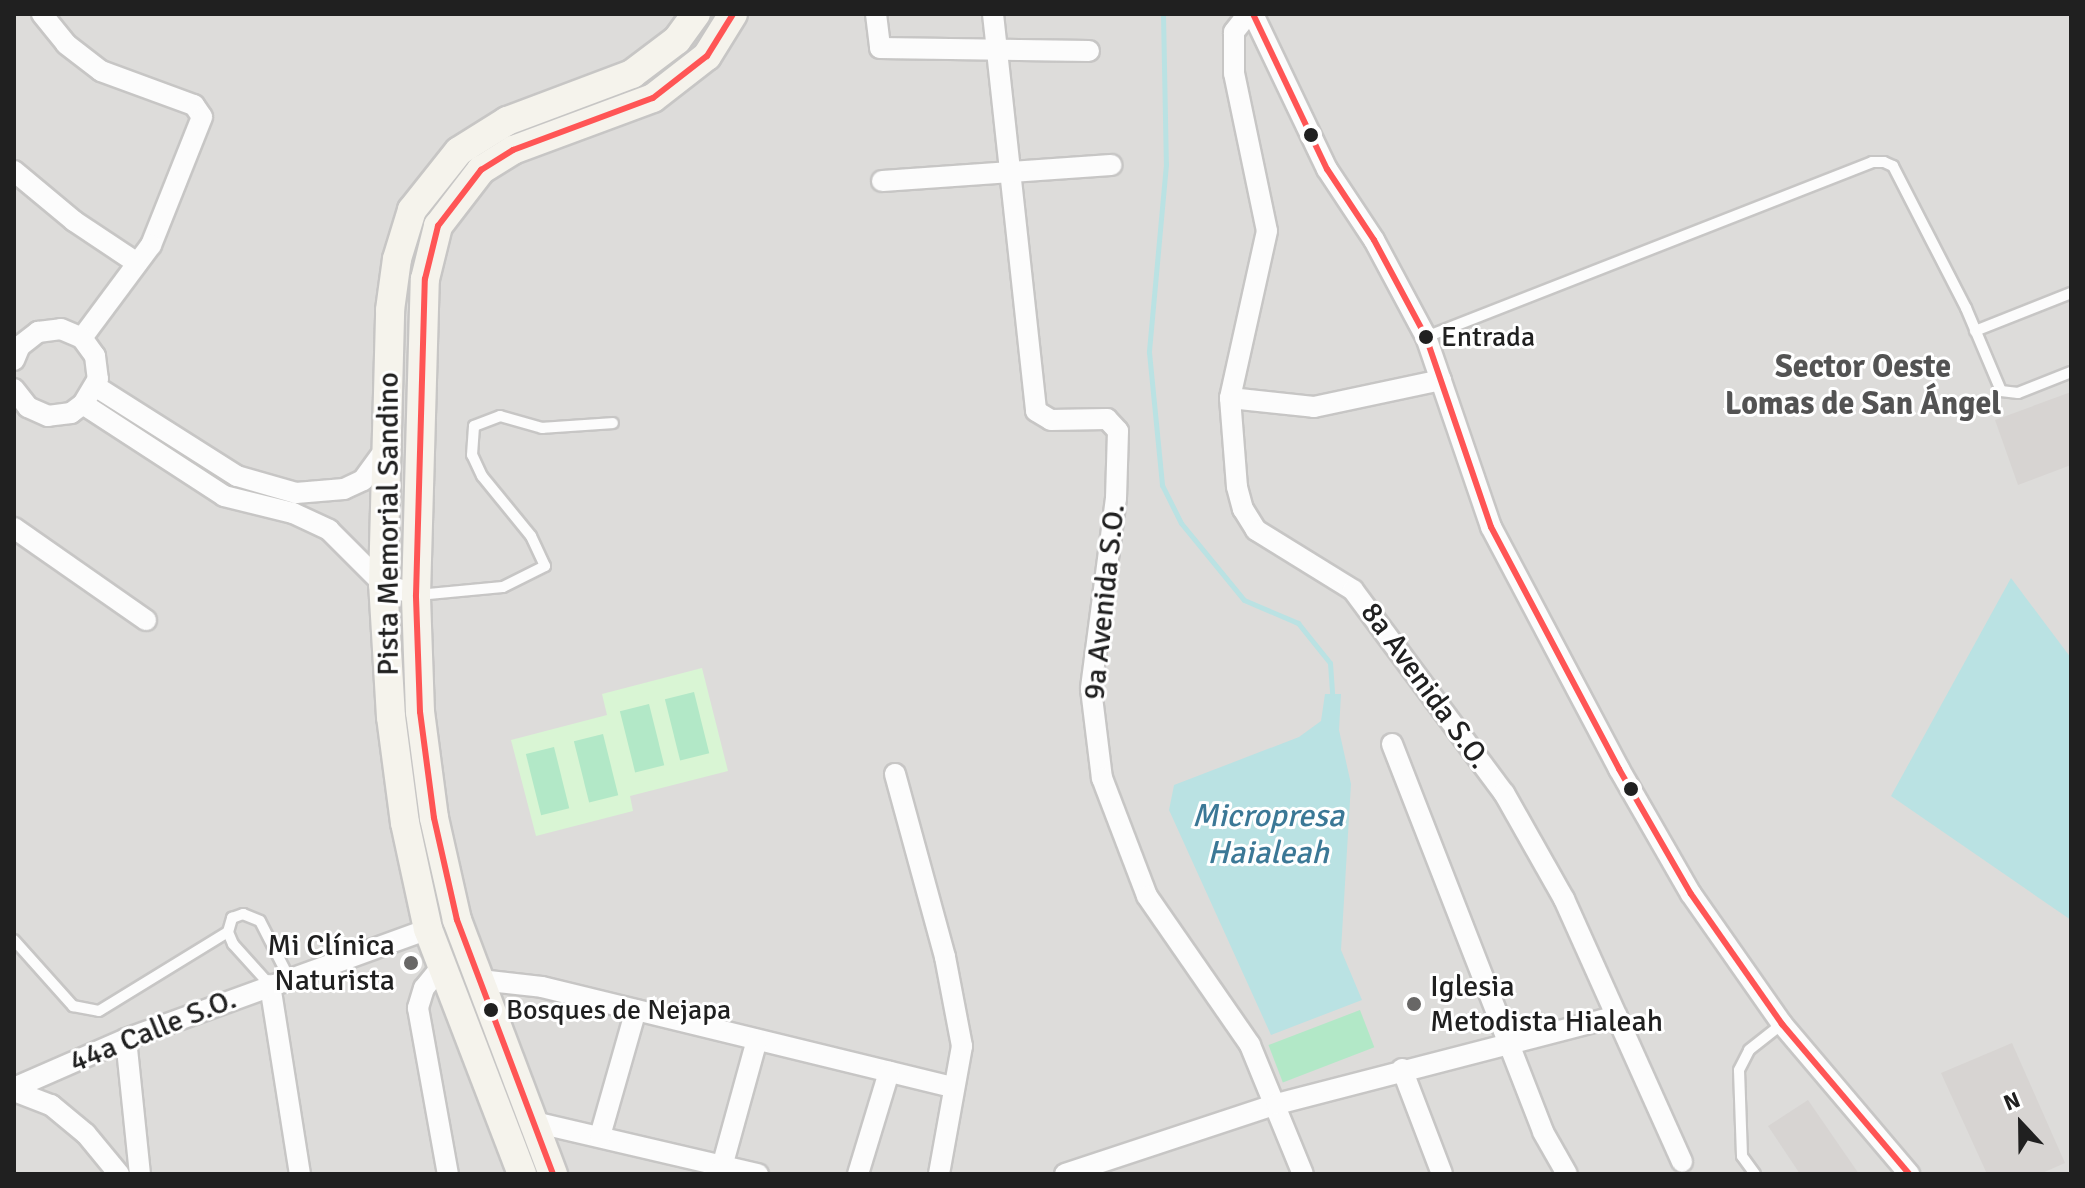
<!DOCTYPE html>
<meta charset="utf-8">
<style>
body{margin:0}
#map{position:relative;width:2085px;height:1188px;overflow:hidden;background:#eeece9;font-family:Signika,sans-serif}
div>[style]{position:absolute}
.residential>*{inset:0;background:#dddcda;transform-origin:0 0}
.park>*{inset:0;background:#d9f5d4}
.pitch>*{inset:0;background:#b2e8c7;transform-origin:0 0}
.water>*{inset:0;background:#bae2e3}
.stream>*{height:5px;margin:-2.5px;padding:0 2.5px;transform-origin:2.5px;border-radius:2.5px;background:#bae2e3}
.building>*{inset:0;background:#d7d4d2}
.roads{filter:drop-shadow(2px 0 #c7c6c5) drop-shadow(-2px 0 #c7c6c5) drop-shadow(0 2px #c7c6c5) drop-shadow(0 -2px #c7c6c5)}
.service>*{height:10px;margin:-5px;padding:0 5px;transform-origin:5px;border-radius:5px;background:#fcfcfc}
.minor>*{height:20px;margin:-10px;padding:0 10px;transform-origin:10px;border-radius:10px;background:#fcfcfc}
.secondary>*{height:28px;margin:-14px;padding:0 14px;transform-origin:14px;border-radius:14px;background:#f5f3ec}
.bus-1>*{height:6px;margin:-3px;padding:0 3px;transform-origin:3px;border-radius:3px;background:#f55}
.dots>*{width:22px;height:22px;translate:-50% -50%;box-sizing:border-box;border:4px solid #fff;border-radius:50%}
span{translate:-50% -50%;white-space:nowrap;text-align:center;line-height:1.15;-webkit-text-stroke:6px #fff;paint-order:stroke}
.bus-label{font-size:28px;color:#202020}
.left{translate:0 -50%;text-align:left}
.street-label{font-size:30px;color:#202020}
.poi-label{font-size:30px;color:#202020}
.right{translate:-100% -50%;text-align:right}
.neighbourhood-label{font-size:32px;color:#535353;font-weight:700}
.water-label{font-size:32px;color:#3b7896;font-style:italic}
.frame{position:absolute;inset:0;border:16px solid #202020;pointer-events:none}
.north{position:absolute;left:1981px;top:1084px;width:80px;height:80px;-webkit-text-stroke:6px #fff;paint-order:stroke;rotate:338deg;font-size:22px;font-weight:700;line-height:32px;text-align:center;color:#202020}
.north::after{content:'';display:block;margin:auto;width:28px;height:36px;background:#202020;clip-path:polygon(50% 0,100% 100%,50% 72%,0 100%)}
</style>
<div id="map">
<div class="residential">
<div style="left:14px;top:14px;width:2057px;height:1160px"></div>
</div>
<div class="park">
<div style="clip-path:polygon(702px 668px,728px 771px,630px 796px,633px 811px,536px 836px,511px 740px,607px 715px,602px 694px)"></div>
</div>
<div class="pitch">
<div style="left:694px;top:692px;width:63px;height:30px;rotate:76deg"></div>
<div style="left:649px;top:704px;width:63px;height:30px;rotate:76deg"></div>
<div style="left:603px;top:734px;width:63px;height:30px;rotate:76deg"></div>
<div style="left:554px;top:747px;width:63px;height:29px;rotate:76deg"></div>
<div style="left:1360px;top:1010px;width:40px;height:98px;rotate:69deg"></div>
</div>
<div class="water">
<div style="clip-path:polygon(2011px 578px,2071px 658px,2071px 920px,1891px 796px)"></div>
<div style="clip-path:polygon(1325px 694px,1341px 694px,1339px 730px,1351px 784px,1341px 950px,1362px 1000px,1271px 1035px,1169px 810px,1174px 785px,1299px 737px,1321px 721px)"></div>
</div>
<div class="stream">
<div style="left:1163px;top:14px;width:150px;rotate:88.9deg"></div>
<div style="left:1166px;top:164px;width:189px;rotate:95.2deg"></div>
<div style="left:1149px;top:352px;width:134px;rotate:84.4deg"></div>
<div style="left:1162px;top:485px;width:42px;rotate:63.4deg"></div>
<div style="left:1181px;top:523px;width:99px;rotate:50.7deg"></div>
<div style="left:1244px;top:600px;width:59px;rotate:23.1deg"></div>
<div style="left:1298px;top:623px;width:51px;rotate:51.3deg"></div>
<div style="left:1330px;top:663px;width:31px;rotate:86deg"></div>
</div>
<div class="building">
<div style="clip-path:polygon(2071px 392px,2071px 465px,2018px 485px,1995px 420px)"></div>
<div style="clip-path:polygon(2012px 1043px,2065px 1163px,2040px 1174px,1987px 1174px,1941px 1073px)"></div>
<div style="clip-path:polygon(1808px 1100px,1859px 1174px,1800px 1174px,1768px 1126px)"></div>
</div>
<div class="roads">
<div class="service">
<div style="left:1975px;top:331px;width:103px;rotate:-21.6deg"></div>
<div style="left:1426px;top:337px;width:479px;rotate:-21.4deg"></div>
<div style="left:1872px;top:162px;width:12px"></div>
<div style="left:1884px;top:162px;width:10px;rotate:24deg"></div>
<div style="left:1893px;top:166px;width:160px;rotate:62.8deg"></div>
<div style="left:1966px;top:308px;width:90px;rotate:67.1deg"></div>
<div style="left:2001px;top:391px;width:17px;rotate:7deg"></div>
<div style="left:2018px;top:393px;width:57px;rotate:-21.6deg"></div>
<div style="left:418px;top:595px;width:85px;rotate:-5.4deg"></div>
<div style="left:503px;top:587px;width:47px;rotate:-26.6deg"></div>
<div style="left:545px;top:566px;width:33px;rotate:-115deg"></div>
<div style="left:531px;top:536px;width:77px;rotate:-129.2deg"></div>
<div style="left:482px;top:476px;width:23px;rotate:-115deg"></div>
<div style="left:472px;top:455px;width:29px;rotate:-86deg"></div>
<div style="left:474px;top:426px;width:28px;rotate:-21deg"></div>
<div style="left:500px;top:416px;width:44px;rotate:15.9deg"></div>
<div style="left:542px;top:428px;width:71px;rotate:-4deg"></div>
<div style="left:14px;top:940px;width:89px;rotate:48.2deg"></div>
<div style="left:73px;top:1006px;width:26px;rotate:11deg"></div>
<div style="left:99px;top:1011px;width:151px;rotate:-31.5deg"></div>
<div style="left:270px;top:985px;width:55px;rotate:-132.1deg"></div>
<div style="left:233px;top:944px;width:13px;rotate:-113deg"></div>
<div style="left:228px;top:932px;width:15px;rotate:-74deg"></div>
<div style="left:232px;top:918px;width:12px;rotate:-20deg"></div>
<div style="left:243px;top:914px;width:18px;rotate:22deg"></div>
<div style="left:260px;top:921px;width:64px;rotate:63deg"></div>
<div style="left:1755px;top:1174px;width:22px;rotate:-126deg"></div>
<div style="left:1742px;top:1156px;width:86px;rotate:-92deg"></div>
<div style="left:1739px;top:1070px;width:22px;rotate:-63deg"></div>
<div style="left:1749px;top:1050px;width:42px;rotate:-38.2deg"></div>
</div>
<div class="minor">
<div style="left:42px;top:14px;width:38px;rotate:51deg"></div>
<div style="left:66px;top:44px;width:44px;rotate:37.6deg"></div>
<div style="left:101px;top:71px;width:99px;rotate:20.1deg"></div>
<div style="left:194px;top:105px;width:14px;rotate:56deg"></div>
<div style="left:202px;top:117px;width:138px;rotate:111.7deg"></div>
<div style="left:151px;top:245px;width:116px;rotate:126.6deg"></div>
<div style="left:876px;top:14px;width:34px;rotate:83deg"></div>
<div style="left:880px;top:48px;width:209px;rotate:0.8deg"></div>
<div style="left:993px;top:14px;width:399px;rotate:83.8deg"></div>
<div style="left:1036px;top:411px;width:17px;rotate:31deg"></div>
<div style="left:1051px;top:420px;width:56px;rotate:-1deg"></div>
<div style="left:1107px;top:419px;width:16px;rotate:47deg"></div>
<div style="left:1118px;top:431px;width:67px;rotate:91.7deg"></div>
<div style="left:1116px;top:498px;width:193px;rotate:97.5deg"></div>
<div style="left:1091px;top:689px;width:90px;rotate:83deg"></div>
<div style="left:1102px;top:778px;width:126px;rotate:69.1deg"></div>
<div style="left:1147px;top:896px;width:181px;rotate:55.3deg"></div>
<div style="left:1250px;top:1045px;width:139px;rotate:67.7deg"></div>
<div style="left:1248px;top:14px;width:23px;rotate:128deg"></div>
<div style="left:1234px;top:32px;width:41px;rotate:90deg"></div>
<div style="left:1234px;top:73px;width:161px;rotate:78.2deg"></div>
<div style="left:1267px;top:231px;width:171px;rotate:102.5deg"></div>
<div style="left:1230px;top:398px;width:89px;rotate:85.5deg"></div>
<div style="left:1237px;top:487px;width:23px;rotate:75deg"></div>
<div style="left:1243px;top:509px;width:25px;rotate:58deg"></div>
<div style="left:1256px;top:530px;width:114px;rotate:31.7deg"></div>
<div style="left:1353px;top:590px;width:253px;rotate:53.4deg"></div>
<div style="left:1504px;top:793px;width:122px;rotate:60.5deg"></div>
<div style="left:1564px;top:899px;width:288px;rotate:65.8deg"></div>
<div style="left:1253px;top:14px;width:172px;rotate:64.5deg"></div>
<div style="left:1327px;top:169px;width:85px;rotate:56.5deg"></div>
<div style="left:1374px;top:240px;width:110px;rotate:61.8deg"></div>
<div style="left:1426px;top:337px;width:201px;rotate:71.1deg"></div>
<div style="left:1491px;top:527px;width:274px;rotate:62.1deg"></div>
<div style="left:1619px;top:769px;width:144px;rotate:60.1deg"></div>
<div style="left:1691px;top:894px;width:159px;rotate:55deg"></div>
<div style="left:1782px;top:1024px;width:197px;rotate:49.7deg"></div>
<div style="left:14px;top:171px;width:78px;rotate:39.8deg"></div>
<div style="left:74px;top:221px;width:76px;rotate:33.7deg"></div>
<div style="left:882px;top:181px;width:230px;rotate:-4deg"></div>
<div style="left:14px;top:360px;width:15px;rotate:-67deg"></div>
<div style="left:20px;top:346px;width:23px;rotate:-38deg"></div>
<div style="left:38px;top:332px;width:23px;rotate:-7deg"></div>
<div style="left:61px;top:329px;width:23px;rotate:23deg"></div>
<div style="left:82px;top:338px;width:22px;rotate:54deg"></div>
<div style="left:95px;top:356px;width:23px;rotate:83deg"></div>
<div style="left:98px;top:379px;width:29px;rotate:121deg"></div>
<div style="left:83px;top:404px;width:15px;rotate:143deg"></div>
<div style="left:71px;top:413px;width:23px;rotate:173deg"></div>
<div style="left:48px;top:416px;width:22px;rotate:-156deg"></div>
<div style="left:28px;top:407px;width:23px;rotate:-128deg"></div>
<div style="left:95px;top:386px;width:168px;rotate:32.4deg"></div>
<div style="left:237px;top:476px;width:61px;rotate:16.1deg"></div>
<div style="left:296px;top:493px;width:48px;rotate:-4.8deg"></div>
<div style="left:344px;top:489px;width:21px;rotate:-25deg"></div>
<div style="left:363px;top:480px;width:39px;rotate:-54deg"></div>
<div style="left:1230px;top:398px;width:84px;rotate:6.1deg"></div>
<div style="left:1314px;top:407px;width:130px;rotate:-12deg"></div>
<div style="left:83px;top:404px;width:168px;rotate:33.1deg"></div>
<div style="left:224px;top:496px;width:71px;rotate:13.8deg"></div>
<div style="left:293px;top:513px;width:40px;rotate:25deg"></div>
<div style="left:329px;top:530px;width:76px;rotate:45deg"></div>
<div style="left:383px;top:584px;width:35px;rotate:18deg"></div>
<div style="left:14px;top:528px;width:161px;rotate:34.9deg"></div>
<div style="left:1392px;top:744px;width:416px;rotate:68.7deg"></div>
<div style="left:1543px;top:1132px;width:48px;rotate:60.3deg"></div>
<div style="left:895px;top:774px;width:190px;rotate:74.7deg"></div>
<div style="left:945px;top:957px;width:91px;rotate:79.2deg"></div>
<div style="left:962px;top:1046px;width:130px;rotate:100.2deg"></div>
<div style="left:442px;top:966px;width:28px;rotate:129deg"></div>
<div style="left:424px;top:988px;width:21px;rotate:107deg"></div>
<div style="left:418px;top:1008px;width:169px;rotate:79.8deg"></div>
<div style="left:480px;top:980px;width:62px;rotate:6.4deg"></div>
<div style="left:542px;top:987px;width:421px;rotate:13.7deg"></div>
<div style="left:270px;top:985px;width:191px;rotate:81deg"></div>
<div style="left:126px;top:1039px;width:136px;rotate:84.1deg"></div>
<div style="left:1402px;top:1069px;width:112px;rotate:69.1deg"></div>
<div style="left:14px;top:1088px;width:122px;rotate:-23.6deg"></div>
<div style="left:126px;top:1039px;width:321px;rotate:-20deg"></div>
<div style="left:14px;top:1091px;width:40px;rotate:21deg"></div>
<div style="left:51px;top:1105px;width:45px;rotate:39.6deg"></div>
<div style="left:86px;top:1134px;width:52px;rotate:50.5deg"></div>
<div style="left:534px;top:1122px;width:230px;rotate:13.1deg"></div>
<div style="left:600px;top:1136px;width:131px;rotate:-74.1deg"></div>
<div style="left:720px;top:1174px;width:139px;rotate:-74.6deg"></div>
<div style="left:858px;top:1174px;width:107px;rotate:-73.1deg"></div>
<div style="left:1065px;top:1174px;width:223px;rotate:-18.3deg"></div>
<div style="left:1277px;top:1104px;width:351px;rotate:-14.5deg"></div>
</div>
<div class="secondary">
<div style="left:522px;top:1174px;width:262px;rotate:-111deg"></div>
<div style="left:428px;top:929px;width:108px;rotate:-102.2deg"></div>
<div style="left:405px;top:823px;width:107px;rotate:-97.5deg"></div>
<div style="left:391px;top:717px;width:133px;rotate:-93.4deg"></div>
<div style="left:383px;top:584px;width:274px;rotate:-88.5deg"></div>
<div style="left:390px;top:310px;width:51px;rotate:-82.2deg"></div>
<div style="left:397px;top:259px;width:51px;rotate:-73deg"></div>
<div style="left:412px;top:210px;width:75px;rotate:-51.5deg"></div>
<div style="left:459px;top:151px;width:57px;rotate:-32deg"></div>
<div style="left:507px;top:121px;width:134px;rotate:-20.6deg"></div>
<div style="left:632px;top:74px;width:56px;rotate:-37.1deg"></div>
<div style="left:677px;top:40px;width:32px;rotate:-54deg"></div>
<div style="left:553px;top:1174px;width:272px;rotate:-110.7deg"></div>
<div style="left:457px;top:920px;width:105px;rotate:-102.7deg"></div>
<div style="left:434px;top:818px;width:107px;rotate:-97.5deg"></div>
<div style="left:420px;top:712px;width:117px;rotate:-92deg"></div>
<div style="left:416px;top:595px;width:316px;rotate:-88.4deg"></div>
<div style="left:425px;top:279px;width:55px;rotate:-76.2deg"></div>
<div style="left:438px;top:226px;width:71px;rotate:-52.5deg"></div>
<div style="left:481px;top:170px;width:38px;rotate:-32deg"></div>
<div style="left:513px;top:150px;width:149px;rotate:-20.4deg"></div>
<div style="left:653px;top:98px;width:68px;rotate:-37.9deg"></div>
<div style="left:707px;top:56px;width:49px;rotate:-58.2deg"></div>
</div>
</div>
<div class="bus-1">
<div style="left:1253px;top:14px;width:172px;rotate:64.5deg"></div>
<div style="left:1327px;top:169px;width:85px;rotate:56.5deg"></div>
<div style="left:1374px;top:240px;width:110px;rotate:61.8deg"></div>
<div style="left:1426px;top:337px;width:201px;rotate:71.1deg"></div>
<div style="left:1491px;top:527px;width:274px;rotate:62.1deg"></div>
<div style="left:1619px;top:769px;width:144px;rotate:60.1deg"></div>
<div style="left:1691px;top:894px;width:159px;rotate:55deg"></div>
<div style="left:1782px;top:1024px;width:197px;rotate:49.7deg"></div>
<div style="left:553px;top:1174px;width:272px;rotate:-110.7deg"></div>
<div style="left:457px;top:920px;width:105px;rotate:-102.7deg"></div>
<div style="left:434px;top:818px;width:107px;rotate:-97.5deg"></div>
<div style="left:420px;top:712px;width:117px;rotate:-92deg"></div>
<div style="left:416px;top:595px;width:316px;rotate:-88.4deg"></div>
<div style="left:425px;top:279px;width:55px;rotate:-76.2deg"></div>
<div style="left:438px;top:226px;width:71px;rotate:-52.5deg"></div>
<div style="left:481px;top:170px;width:38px;rotate:-32deg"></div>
<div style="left:513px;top:150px;width:149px;rotate:-20.4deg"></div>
<div style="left:653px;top:98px;width:68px;rotate:-37.9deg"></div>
<div style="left:707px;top:56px;width:49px;rotate:-58.2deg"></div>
</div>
<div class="dots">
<div style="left:1311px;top:135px;background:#202020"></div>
<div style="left:1426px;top:337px;background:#202020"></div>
<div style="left:1631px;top:789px;background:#202020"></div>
<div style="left:411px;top:963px;background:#686766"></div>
<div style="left:1414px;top:1004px;background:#686766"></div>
<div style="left:491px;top:1010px;background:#202020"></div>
</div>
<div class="bus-label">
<span class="left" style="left:1441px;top:337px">Entrada</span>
<span class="left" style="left:506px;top:1010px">Bosques de Nejapa</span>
</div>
<div class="street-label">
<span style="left:389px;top:524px;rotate:-90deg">Pista Memorial Sandino</span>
<span style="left:1105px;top:602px;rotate:-84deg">9a Avenida S.O.</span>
<span style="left:1425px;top:686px;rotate:54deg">8a Avenida S.O.</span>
<span style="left:153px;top:1031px;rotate:-22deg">44a Calle S.O.</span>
</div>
<div class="poi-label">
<span class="right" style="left:395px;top:963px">Mi Clínica<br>Naturista</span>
<span class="left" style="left:1430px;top:1004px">Iglesia<br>Metodista Hialeah</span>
</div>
<div class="neighbourhood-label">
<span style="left:1863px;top:386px">Sector Oeste<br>Lomas de San Ángel</span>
</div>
<div class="water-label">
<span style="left:1268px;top:835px">Micropresa<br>Haialeah</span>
</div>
<div class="frame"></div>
<div class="north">N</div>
</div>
